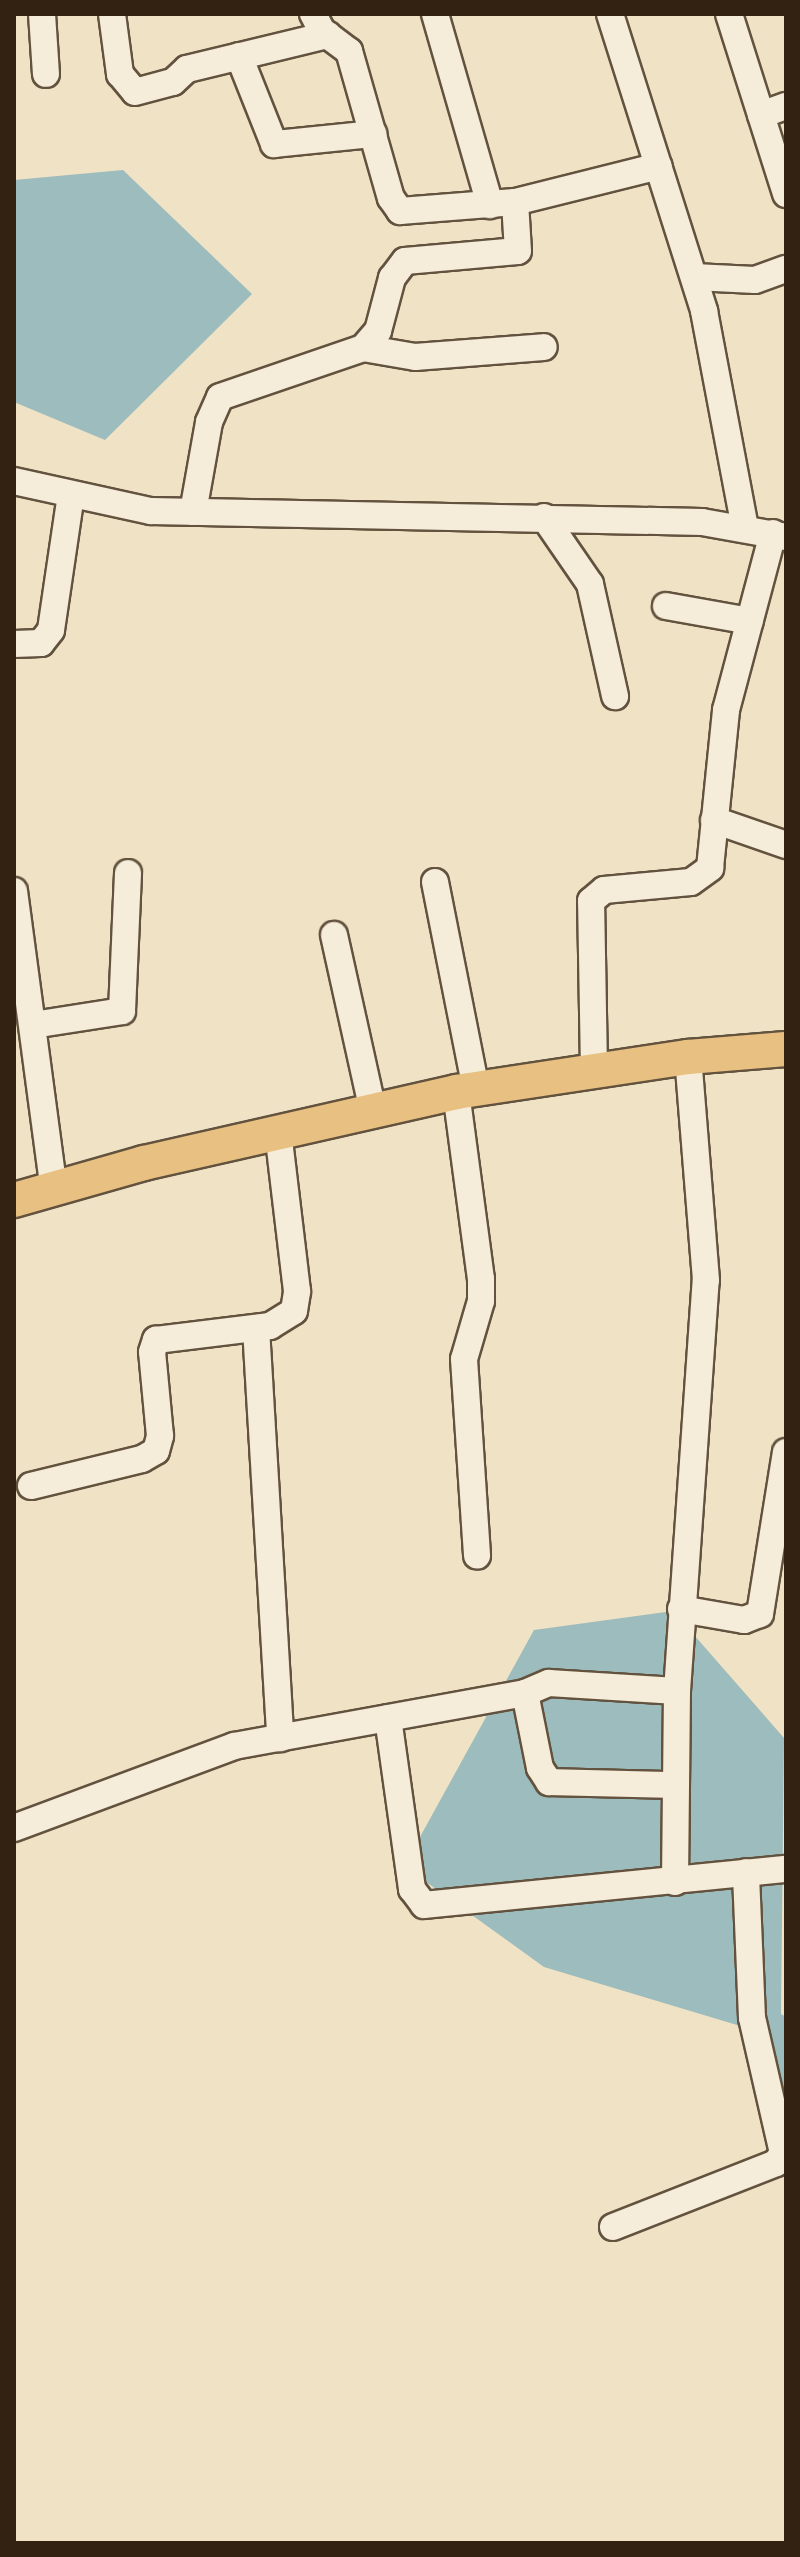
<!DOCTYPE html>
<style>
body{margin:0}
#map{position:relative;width:800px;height:2557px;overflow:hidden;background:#efe2c5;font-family:Vollkorn,serif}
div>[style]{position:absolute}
.water>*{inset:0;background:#9dbcbd}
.roads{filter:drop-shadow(2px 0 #62523e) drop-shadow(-2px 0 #62523e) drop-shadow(0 2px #62523e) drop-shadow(0 -2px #62523e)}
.minor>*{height:26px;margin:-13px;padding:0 13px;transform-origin:13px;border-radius:13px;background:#f5ecd9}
.major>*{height:34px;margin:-17px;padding:0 17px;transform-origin:17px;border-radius:17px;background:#e8c182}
span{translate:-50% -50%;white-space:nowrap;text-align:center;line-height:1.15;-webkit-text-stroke:6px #f5ecd9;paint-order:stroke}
.frame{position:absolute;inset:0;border:16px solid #321;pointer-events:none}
</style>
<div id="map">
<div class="water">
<div style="clip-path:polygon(123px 170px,252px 294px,105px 440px,14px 402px,14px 180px)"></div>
<div style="clip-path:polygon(673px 1611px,784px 1738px,781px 2014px,786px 2017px,786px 2092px,737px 2025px,544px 1967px,404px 1866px,534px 1630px)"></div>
</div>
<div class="roads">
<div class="minor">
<div style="left:42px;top:14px;width:60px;rotate:86.2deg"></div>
<div style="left:112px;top:14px;width:61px;rotate:82.4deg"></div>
<div style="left:120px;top:74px;width:23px;rotate:50deg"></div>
<div style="left:135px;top:92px;width:39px;rotate:-15deg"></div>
<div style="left:173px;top:82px;width:19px;rotate:-43deg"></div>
<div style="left:187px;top:69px;width:145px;rotate:-13.6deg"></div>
<div style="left:313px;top:14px;width:19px;rotate:62deg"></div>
<div style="left:322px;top:31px;width:34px;rotate:37deg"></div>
<div style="left:349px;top:51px;width:153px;rotate:74.1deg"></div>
<div style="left:391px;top:198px;width:16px;rotate:55deg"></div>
<div style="left:400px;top:211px;width:115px;rotate:-4.5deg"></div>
<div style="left:515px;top:202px;width:148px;rotate:-14deg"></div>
<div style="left:435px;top:14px;width:199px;rotate:73.9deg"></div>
<div style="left:610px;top:14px;width:312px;rotate:72.4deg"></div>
<div style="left:704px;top:311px;width:220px;rotate:79.3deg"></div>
<div style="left:729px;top:14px;width:189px;rotate:72.4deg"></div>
<div style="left:239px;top:56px;width:95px;rotate:68.3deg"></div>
<div style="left:274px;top:144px;width:100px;rotate:-5.8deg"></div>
<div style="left:761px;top:115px;width:27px;rotate:-20deg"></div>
<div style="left:694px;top:277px;width:61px;rotate:2.8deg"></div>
<div style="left:755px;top:280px;width:33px;rotate:-20deg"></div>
<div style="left:363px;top:348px;width:53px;rotate:9.8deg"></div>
<div style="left:415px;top:357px;width:129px;rotate:-4.4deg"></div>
<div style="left:14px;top:481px;width:140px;rotate:12.4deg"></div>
<div style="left:151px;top:511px;width:551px;rotate:1.14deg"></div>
<div style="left:702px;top:522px;width:85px;rotate:10.1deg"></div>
<div style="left:193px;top:512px;width:91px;rotate:-79.9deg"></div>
<div style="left:209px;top:422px;width:27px;rotate:-66deg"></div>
<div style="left:220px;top:397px;width:151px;rotate:-18.9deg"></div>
<div style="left:363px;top:348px;width:23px;rotate:-49deg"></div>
<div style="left:378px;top:331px;width:55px;rotate:-75.2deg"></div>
<div style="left:392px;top:278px;width:21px;rotate:-53deg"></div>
<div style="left:405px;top:261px;width:113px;rotate:-5.1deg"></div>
<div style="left:518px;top:251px;width:49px;rotate:-93.5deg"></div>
<div style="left:544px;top:517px;width:81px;rotate:55.5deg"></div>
<div style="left:590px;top:584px;width:115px;rotate:77.4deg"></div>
<div style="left:666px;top:606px;width:85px;rotate:10.1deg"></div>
<div style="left:14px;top:644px;width:27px;rotate:-2deg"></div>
<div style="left:41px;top:643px;width:16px;rotate:-52deg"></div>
<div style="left:51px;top:630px;width:136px;rotate:-81.6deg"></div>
<div style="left:714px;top:820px;width:76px;rotate:19.1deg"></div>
<div style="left:435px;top:882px;width:211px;rotate:78.8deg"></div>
<div style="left:14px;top:891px;width:301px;rotate:82.4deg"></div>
<div style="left:334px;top:935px;width:180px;rotate:77.5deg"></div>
<div style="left:33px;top:1025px;width:90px;rotate:-8.9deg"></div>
<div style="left:122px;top:1011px;width:138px;rotate:-87.5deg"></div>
<div style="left:594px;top:1069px;width:168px;rotate:-91deg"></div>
<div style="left:591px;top:901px;width:17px;rotate:-40deg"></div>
<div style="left:604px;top:890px;width:87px;rotate:-5.3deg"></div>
<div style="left:691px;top:882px;width:24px;rotate:-36deg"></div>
<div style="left:710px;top:868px;width:159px;rotate:-84.2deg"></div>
<div style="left:726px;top:710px;width:183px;rotate:-75.1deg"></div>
<div style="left:456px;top:1092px;width:189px;rotate:82.4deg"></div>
<div style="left:481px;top:1279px;width:22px;rotate:90deg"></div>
<div style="left:481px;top:1301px;width:60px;rotate:106.3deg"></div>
<div style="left:464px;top:1359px;width:197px;rotate:86.2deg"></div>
<div style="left:256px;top:1328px;width:411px;rotate:86.6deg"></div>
<div style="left:31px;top:1486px;width:114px;rotate:-13.7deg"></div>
<div style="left:142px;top:1459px;width:16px;rotate:-30deg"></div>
<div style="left:156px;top:1451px;width:16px;rotate:-75deg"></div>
<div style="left:160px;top:1436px;width:84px;rotate:-95.4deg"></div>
<div style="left:152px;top:1352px;width:13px;rotate:-72deg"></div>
<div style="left:156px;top:1340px;width:115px;rotate:-7deg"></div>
<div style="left:270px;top:1326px;width:28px;rotate:-32deg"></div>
<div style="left:294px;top:1311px;width:20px;rotate:-81deg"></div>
<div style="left:297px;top:1291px;width:160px;rotate:-96.8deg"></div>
<div style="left:681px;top:1609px;width:64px;rotate:9.9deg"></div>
<div style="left:744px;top:1620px;width:17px;rotate:-21deg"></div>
<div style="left:760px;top:1614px;width:164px;rotate:-80.9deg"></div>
<div style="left:525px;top:1693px;width:76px;rotate:78.7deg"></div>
<div style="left:540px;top:1768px;width:17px;rotate:57deg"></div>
<div style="left:549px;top:1782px;width:125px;rotate:1.4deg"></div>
<div style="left:388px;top:1718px;width:173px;rotate:82deg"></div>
<div style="left:412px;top:1889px;width:20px;rotate:53deg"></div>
<div style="left:424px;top:1905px;width:364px;rotate:-5.7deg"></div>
<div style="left:14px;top:1828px;width:235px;rotate:-20.4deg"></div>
<div style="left:234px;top:1746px;width:296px;rotate:-10.3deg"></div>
<div style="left:525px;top:1693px;width:26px;rotate:-23deg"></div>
<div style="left:549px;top:1683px;width:128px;rotate:3.6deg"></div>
<div style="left:675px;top:1882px;width:191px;rotate:-89.4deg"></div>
<div style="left:677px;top:1691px;width:412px;rotate:-86deg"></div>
<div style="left:706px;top:1280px;width:224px;rotate:-94.6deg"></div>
<div style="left:613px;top:2227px;width:175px;rotate:-21.4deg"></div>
<div style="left:776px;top:2163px;width:12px;rotate:-55deg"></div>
<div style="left:783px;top:2153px;width:139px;rotate:-102.9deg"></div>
<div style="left:752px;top:2018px;width:146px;rotate:-92.4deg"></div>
</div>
<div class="major">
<div style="left:14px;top:1200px;width:135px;rotate:-15.9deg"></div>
<div style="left:144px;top:1163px;width:320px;rotate:-12.8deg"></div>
<div style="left:456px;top:1092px;width:235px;rotate:-8.6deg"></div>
<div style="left:688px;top:1057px;width:98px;rotate:-4.7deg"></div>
</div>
</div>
<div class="frame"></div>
</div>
